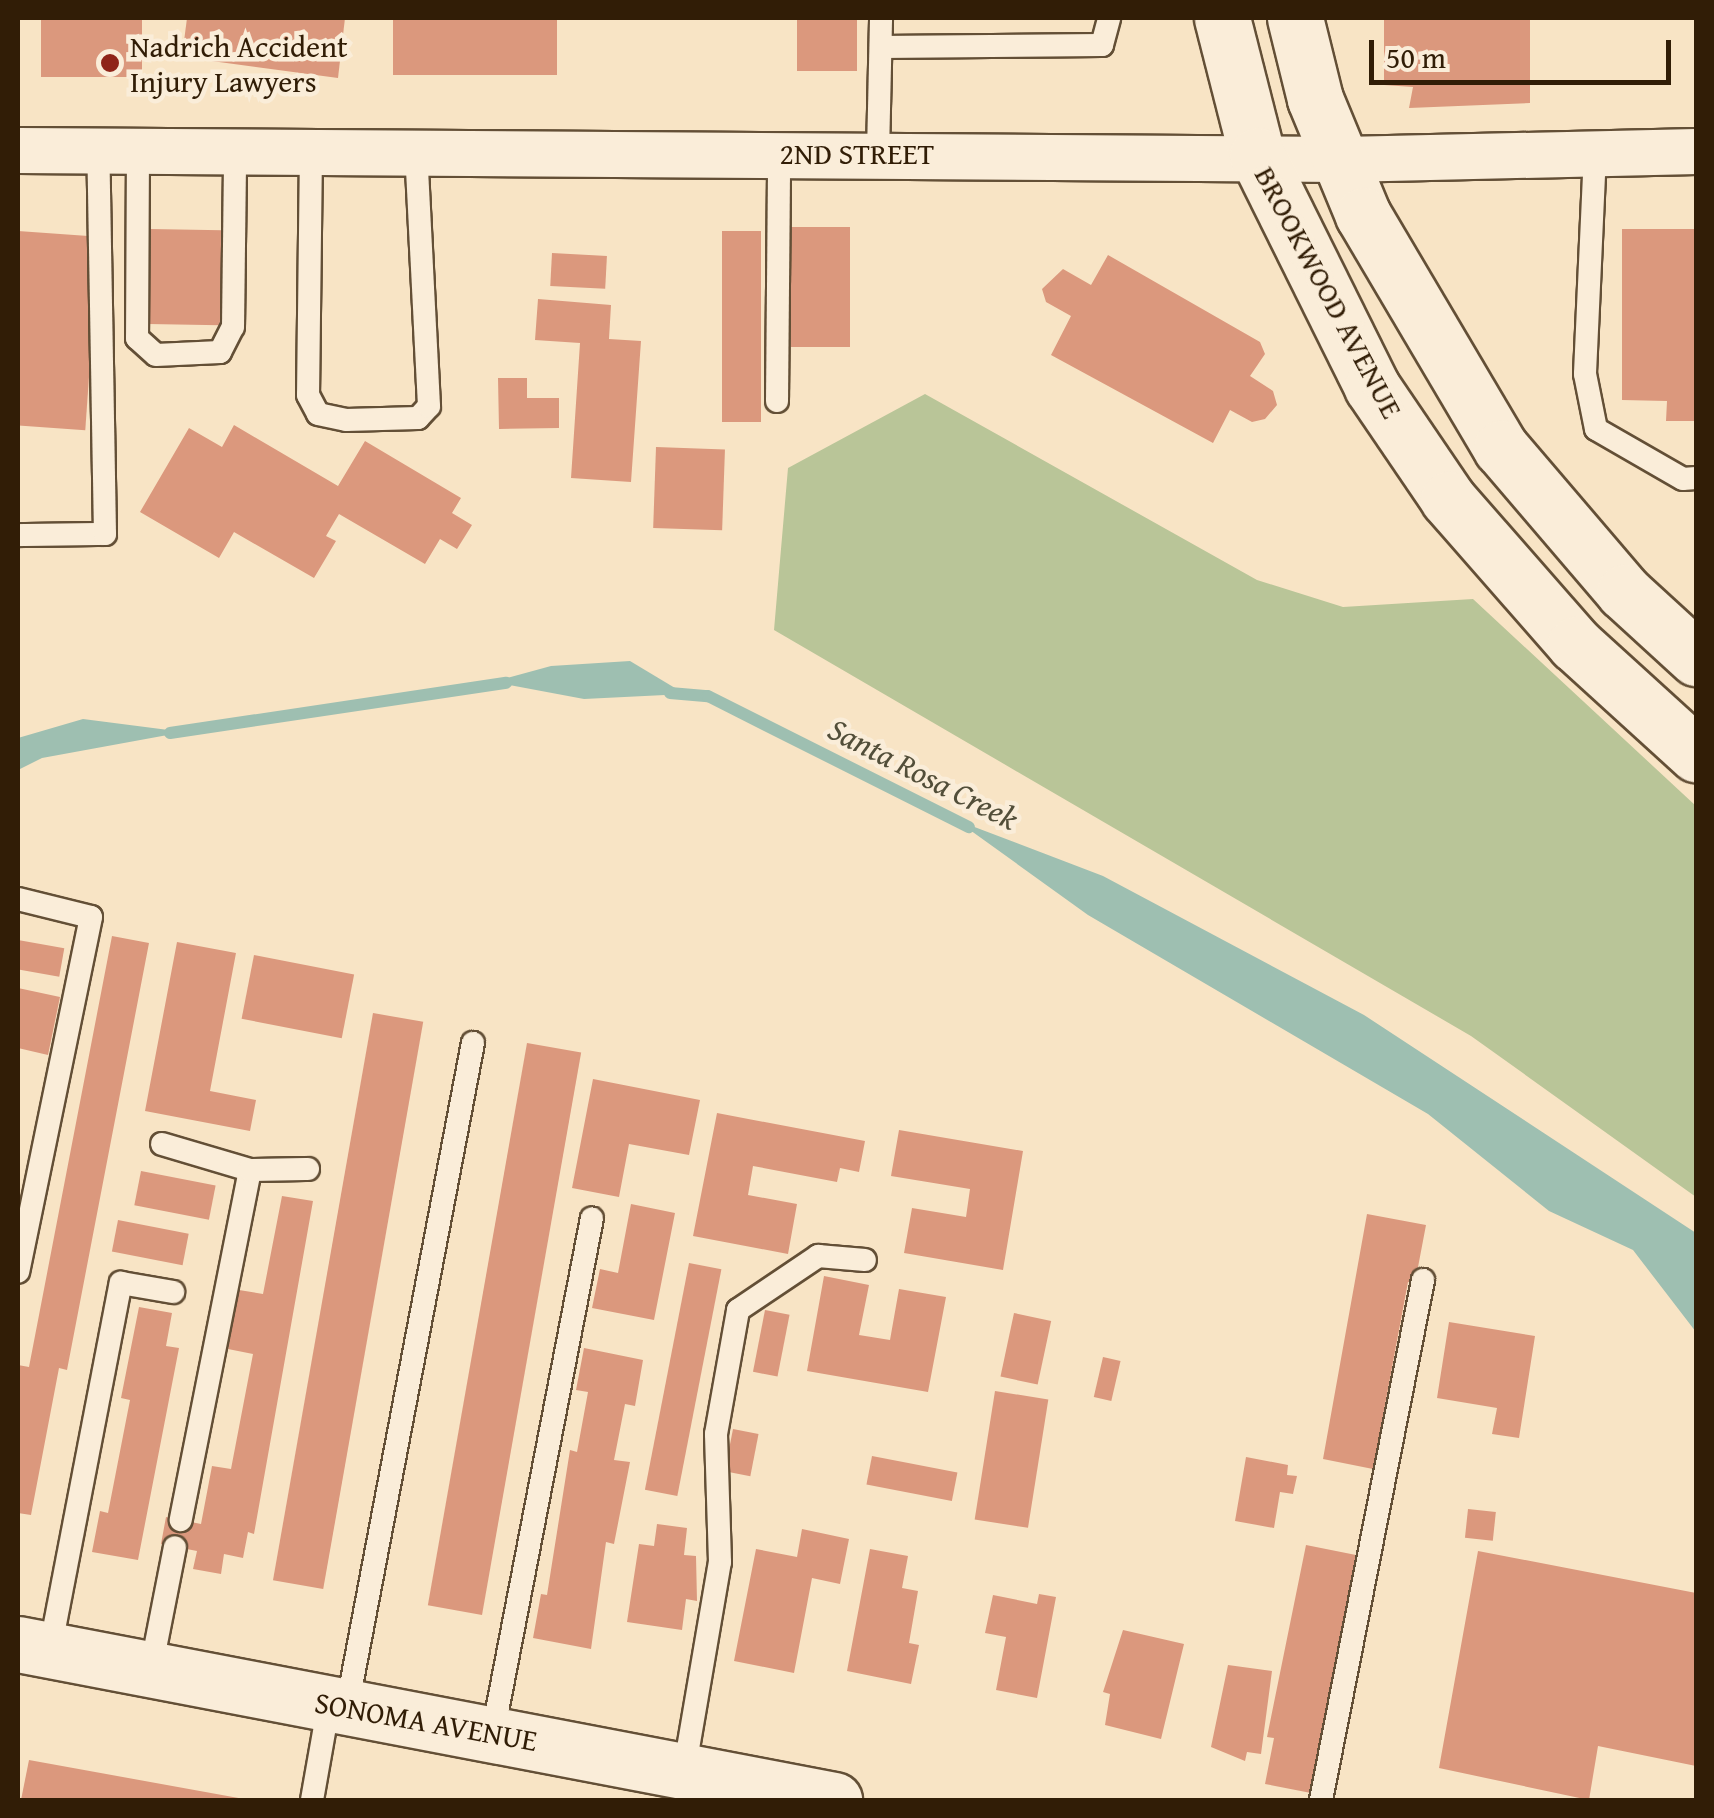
<!DOCTYPE html>
<style>
body{margin:0}
#map{position:relative;width:1714px;height:1818px;overflow:hidden;background:#f8e4c5;font-family:"Gentium Book Plus",serif}
div>[style]{position:absolute}
.green>*{inset:0;background:#b9c598}
.water>*{inset:0;background:#9ebfb1}
.stream>*{height:12px;margin:-6px;padding:0 6px;transform-origin:6px;border-radius:6px;background:#9ebfb1}
.building>*{inset:0;background:#db987d;transform-origin:0 0}
.roads{filter:drop-shadow(2px 0 #634f36) drop-shadow(-2px 0 #634f36) drop-shadow(0 2px #634f36) drop-shadow(0 -2px #634f36)}
.lane>*{height:22px;margin:-11px;padding:0 11px;transform-origin:11px;border-radius:11px;background:#faedd9}
.street>*{height:45px;margin:-22.5px;padding:0 22.5px;transform-origin:22.5px;border-radius:22.5px;background:#faedd9}
.secondary>*{height:55px;margin:-27.5px;padding:0 27.5px;transform-origin:27.5px;border-radius:27.5px;background:#faedd9}
.dots>*{width:28px;height:28px;translate:-50% -50%;box-sizing:border-box;border:5px solid #faedd9;border-radius:50%}
span{translate:-50% -50%;white-space:nowrap;text-align:center;line-height:1.15;-webkit-text-stroke:9px #faedd9;paint-order:stroke}
.poi-label{font-size:30px;color:#311d06}
.left{translate:0 -50%;text-align:left}
.street-label{font-size:30px;color:#311d06}
.water-label{font-size:32px;color:#524e39;font-style:italic}
.frame{position:absolute;inset:0;border:20px solid #311d06;pointer-events:none}
.scale{position:absolute;left:1369px;top:40px;width:302px;height:45px;box-sizing:border-box;border:5px solid #311d06;border-top:0;padding-left:12px;font-size:30px;line-height:35px;white-space:nowrap;color:#311d06;-webkit-text-stroke:8px #faedd9;paint-order:stroke}
</style>
<div id="map">
<div class="green">
<div style="clip-path:polygon(925px 394px,1257px 580px,1343px 607px,1473px 599px,1696px 806px,1696px 1197px,1471px 1036px,774px 630px,788px 468px)"></div>
</div>
<div class="water">
<div style="clip-path:polygon(630px 661px,685px 694px,584px 699px,493px 682px,551px 666px)"></div>
<div style="clip-path:polygon(83px 719px,184px 732px,42px 758px,18px 770px,18px 738px)"></div>
<div style="clip-path:polygon(956px 820px,1103px 876px,1364px 1015px,1696px 1233px,1696px 1332px,1633px 1250px,1549px 1211px,1428px 1114px,1088px 915px)"></div>
</div>
<div class="stream">
<div style="left:670px;top:693px;width:38px;rotate:5deg"></div>
<div style="left:708px;top:696px;width:292px;rotate:26.7deg"></div>
<div style="left:170px;top:733px;width:340px;rotate:-8.5deg"></div>
</div>
<div class="building">
<div style="left:41px;top:18px;width:101px;height:59px"></div>
<div style="clip-path:polygon(187px 18px,345px 18px,338px 78px,182px 57px)"></div>
<div style="left:393px;top:18px;width:164px;height:57px"></div>
<div style="left:797px;top:18px;width:60px;height:53px"></div>
<div style="clip-path:polygon(1384px 18px,1530px 18px,1530px 103px,1409px 108px,1413px 87px,1384px 85px)"></div>
<div style="left:791px;top:227px;width:59px;height:120px"></div>
<div style="left:150px;top:229px;width:72px;height:95px;rotate:1deg"></div>
<div style="clip-path:polygon(1622px 229px,1696px 229px,1696px 421px,1666px 421px,1667px 401px,1622px 400px)"></div>
<div style="left:18px;top:231px;width:81px;height:194px;rotate:4deg"></div>
<div style="left:722px;top:231px;width:39px;height:191px"></div>
<div style="left:552px;top:253px;width:55px;height:33px;rotate:3deg"></div>
<div style="clip-path:polygon(1108px 255px,1260px 342px,1265px 354px,1250px 376px,1273px 391px,1277px 405px,1265px 419px,1252px 422px,1230px 410px,1213px 443px,1051px 355px,1071px 316px,1046px 302px,1042px 289px,1063px 269px,1091px 285px)"></div>
<div style="clip-path:polygon(538px 299px,611px 305px,609px 339px,641px 341px,631px 482px,571px 478px,580px 343px,535px 340px)"></div>
<div style="clip-path:polygon(498px 378px,527px 378px,527px 398px,559px 398px,559px 428px,499px 429px)"></div>
<div style="clip-path:polygon(234px 425px,338px 486px,365px 441px,461px 498px,452px 513px,472px 525px,457px 549px,440px 539px,425px 564px,339px 514px,326px 536px,336px 541px,314px 578px,234px 532px,219px 558px,140px 512px,189px 428px,222px 447px)"></div>
<div style="left:656px;top:447px;width:69px;height:81px;rotate:2deg"></div>
<div style="clip-path:polygon(112px 936px,149px 943px,67px 1370px,59px 1368px,31px 1515px,18px 1513px,18px 1365px,29px 1367px)"></div>
<div style="left:18px;top:940px;width:47px;height:29px;rotate:10deg"></div>
<div style="clip-path:polygon(177px 942px,236px 953px,210px 1091px,256px 1100px,250px 1131px,145px 1111px)"></div>
<div style="left:254px;top:955px;width:102px;height:65px;rotate:11deg"></div>
<div style="clip-path:polygon(18px 988px,60px 997px,48px 1055px,18px 1048px)"></div>
<div style="left:373px;top:1013px;width:51px;height:576px;rotate:10deg"></div>
<div style="left:527px;top:1043px;width:55px;height:571px;rotate:10deg"></div>
<div style="clip-path:polygon(593px 1079px,700px 1100px,689px 1155px,629px 1144px,619px 1197px,572px 1188px)"></div>
<div style="clip-path:polygon(717px 1113px,865px 1141px,859px 1172px,840px 1168px,837px 1182px,753px 1166px,748px 1195px,797px 1204px,788px 1254px,693px 1236px)"></div>
<div style="clip-path:polygon(899px 1130px,1023px 1151px,1003px 1270px,904px 1253px,912px 1208px,966px 1217px,970px 1189px,891px 1176px)"></div>
<div style="left:141px;top:1171px;width:76px;height:35px;rotate:11deg"></div>
<div style="clip-path:polygon(282px 1196px,313px 1201px,254px 1534px,248px 1532px,243px 1558px,224px 1554px,221px 1574px,193px 1569px,197px 1551px,161px 1544px,166px 1517px,201px 1524px,212px 1466px,231px 1469px,253px 1354px,228px 1349px,239px 1290px,263px 1294px)"></div>
<div style="clip-path:polygon(631px 1204px,675px 1213px,654px 1320px,592px 1308px,600px 1269px,618px 1273px)"></div>
<div style="clip-path:polygon(1367px 1214px,1426px 1225px,1415px 1283px,1408px 1282px,1373px 1469px,1323px 1459px)"></div>
<div style="left:118px;top:1220px;width:72px;height:32px;rotate:11deg"></div>
<div style="left:689px;top:1263px;width:33px;height:231px;rotate:11deg"></div>
<div style="clip-path:polygon(824px 1276px,869px 1285px,859px 1335px,890px 1340px,899px 1289px,946px 1297px,928px 1392px,807px 1371px)"></div>
<div style="clip-path:polygon(139px 1307px,172px 1313px,166px 1346px,179px 1348px,138px 1560px,92px 1552px,100px 1511px,108px 1513px,130px 1400px,121px 1398px)"></div>
<div style="left:765px;top:1310px;width:25px;height:63px;rotate:11deg"></div>
<div style="left:1014px;top:1313px;width:38px;height:65px;rotate:12deg"></div>
<div style="clip-path:polygon(1449px 1322px,1535px 1336px,1519px 1438px,1492px 1434px,1497px 1408px,1437px 1398px)"></div>
<div style="clip-path:polygon(584px 1348px,643px 1360px,635px 1406px,625px 1404px,614px 1460px,630px 1462px,614px 1544px,606px 1542px,591px 1649px,533px 1638px,541px 1594px,547px 1595px,570px 1450px,577px 1452px,588px 1392px,576px 1390px)"></div>
<div style="left:1103px;top:1357px;width:18px;height:41px;rotate:13deg"></div>
<div style="left:995px;top:1391px;width:54px;height:130px;rotate:9deg"></div>
<div style="left:733px;top:1429px;width:26px;height:43px;rotate:11deg"></div>
<div style="left:872px;top:1456px;width:87px;height:29px;rotate:11deg"></div>
<div style="clip-path:polygon(1246px 1457px,1288px 1465px,1287px 1475px,1297px 1476px,1293px 1494px,1280px 1492px,1274px 1528px,1235px 1521px)"></div>
<div style="left:1468px;top:1509px;width:28px;height:29px;rotate:6deg"></div>
<div style="clip-path:polygon(657px 1524px,687px 1528px,684px 1555px,696px 1556px,697px 1601px,686px 1599px,682px 1630px,627px 1622px,639px 1544px,654px 1546px)"></div>
<div style="clip-path:polygon(802px 1529px,849px 1539px,840px 1584px,812px 1578px,794px 1673px,734px 1661px,756px 1549px,797px 1557px)"></div>
<div style="clip-path:polygon(1306px 1545px,1356px 1555px,1311px 1793px,1265px 1784px,1274px 1738px,1267px 1737px)"></div>
<div style="clip-path:polygon(870px 1549px,908px 1556px,902px 1588px,918px 1591px,909px 1643px,919px 1645px,911px 1684px,847px 1671px)"></div>
<div style="clip-path:polygon(1478px 1551px,1696px 1593px,1696px 1766px,1598px 1746px,1589px 1800px,1439px 1768px)"></div>
<div style="clip-path:polygon(1039px 1594px,1056px 1597px,1037px 1698px,996px 1690px,1006px 1637px,985px 1633px,993px 1595px,1037px 1604px)"></div>
<div style="clip-path:polygon(1123px 1630px,1184px 1644px,1161px 1739px,1105px 1725px,1110px 1694px,1103px 1692px)"></div>
<div style="clip-path:polygon(1228px 1665px,1272px 1671px,1261px 1754px,1247px 1752px,1245px 1761px,1211px 1747px)"></div>
<div style="clip-path:polygon(29px 1760px,244px 1799px,244px 1800px,21px 1800px)"></div>
</div>
<div class="roads">
<div class="lane">
<div style="left:881px;top:47px;width:221px;rotate:-0.5deg"></div>
<div style="left:1102px;top:45px;width:28px;rotate:-75deg"></div>
<div style="left:138px;top:151px;width:187px;rotate:90.3deg"></div>
<div style="left:137px;top:338px;width:25px;rotate:42deg"></div>
<div style="left:156px;top:355px;width:64px;rotate:-2.7deg"></div>
<div style="left:220px;top:352px;width:28px;rotate:-63deg"></div>
<div style="left:233px;top:327px;width:176px;rotate:-89.3deg"></div>
<div style="left:311px;top:151px;width:244px;rotate:90.7deg"></div>
<div style="left:308px;top:395px;width:21px;rotate:62deg"></div>
<div style="left:318px;top:414px;width:29px;rotate:12deg"></div>
<div style="left:346px;top:420px;width:72px;rotate:-1.6deg"></div>
<div style="left:418px;top:418px;width:16px;rotate:-47deg"></div>
<div style="left:429px;top:406px;width:255px;rotate:-92.9deg"></div>
<div style="left:878px;top:153px;width:135px;rotate:-88.7deg"></div>
<div style="left:1595px;top:153px;width:221px;rotate:92.6deg"></div>
<div style="left:1585px;top:374px;width:56px;rotate:78.7deg"></div>
<div style="left:1596px;top:429px;width:100px;rotate:29.9deg"></div>
<div style="left:1683px;top:479px;width:13px;rotate:-4deg"></div>
<div style="left:777px;top:401px;width:248px;rotate:-89.5deg"></div>
<div style="left:18px;top:535px;width:87px;rotate:-0.7deg"></div>
<div style="left:105px;top:534px;width:384px;rotate:-91deg"></div>
<div style="left:18px;top:899px;width:75px;rotate:13.9deg"></div>
<div style="left:91px;top:917px;width:362px;rotate:101.6deg"></div>
<div style="left:162px;top:1144px;width:92px;rotate:16.5deg"></div>
<div style="left:250px;top:1170px;width:357px;rotate:101.2deg"></div>
<div style="left:250px;top:1170px;width:58px;rotate:-1deg"></div>
<div style="left:50px;top:1650px;width:374px;rotate:-79.1deg"></div>
<div style="left:121px;top:1283px;width:53px;rotate:9.8deg"></div>
<div style="left:151px;top:1669px;width:124px;rotate:-78.9deg"></div>
<div style="left:347px;top:1707px;width:676px;rotate:-79.26deg"></div>
<div style="left:493px;top:1732px;width:523px;rotate:-79.1deg"></div>
<div style="left:684px;top:1772px;width:213px;rotate:-80.3deg"></div>
<div style="left:720px;top:1562px;width:128px;rotate:-91.8deg"></div>
<div style="left:716px;top:1434px;width:126px;rotate:-79.9deg"></div>
<div style="left:738px;top:1310px;width:97px;rotate:-34deg"></div>
<div style="left:818px;top:1256px;width:47px;rotate:4.9deg"></div>
<div style="left:312px;top:1800px;width:97px;rotate:-80deg"></div>
<div style="left:1321px;top:1800px;width:530px;rotate:-78.9deg"></div>
</div>
<div class="street">
<div style="left:18px;top:150px;width:1326px;rotate:0.39deg"></div>
<div style="left:1344px;top:159px;width:352px;rotate:-1.3deg"></div>
</div>
<div class="secondary">
<div style="left:1222px;top:18px;width:141px;rotate:75.7deg"></div>
<div style="left:1257px;top:155px;width:259px;rotate:63.6deg"></div>
<div style="left:1372px;top:387px;width:135px;rotate:55.8deg"></div>
<div style="left:1448px;top:499px;width:193px;rotate:48.8deg"></div>
<div style="left:1575px;top:644px;width:164px;rotate:42.3deg"></div>
<div style="left:1295px;top:18px;width:83px;rotate:76.1deg"></div>
<div style="left:1315px;top:99px;width:126px;rotate:67.5deg"></div>
<div style="left:1363px;top:215px;width:271px;rotate:59.4deg"></div>
<div style="left:1501px;top:448px;width:189px;rotate:49.5deg"></div>
<div style="left:1624px;top:592px;width:98px;rotate:42.5deg"></div>
<div style="left:18px;top:1644px;width:831px;rotate:10.82deg"></div>
</div>
</div>
<div class="dots">
<div style="left:110px;top:63px;background:#8f2418"></div>
</div>
<div class="poi-label">
<span class="left" style="left:130px;top:63px">Nadrich Accident<br>Injury Lawyers</span>
</div>
<div class="street-label">
<span style="left:857px;top:153px">2ND STREET</span>
<span style="left:1329px;top:292px;rotate:62deg">BROOKWOOD AVENUE</span>
<span style="left:426px;top:1721px;rotate:10deg">SONOMA AVENUE</span>
</div>
<div class="water-label">
<span style="left:923px;top:774px;rotate:27deg">Santa Rosa Creek</span>
</div>
<div class="frame"></div>
<div class="scale">50 m</div>
</div>
